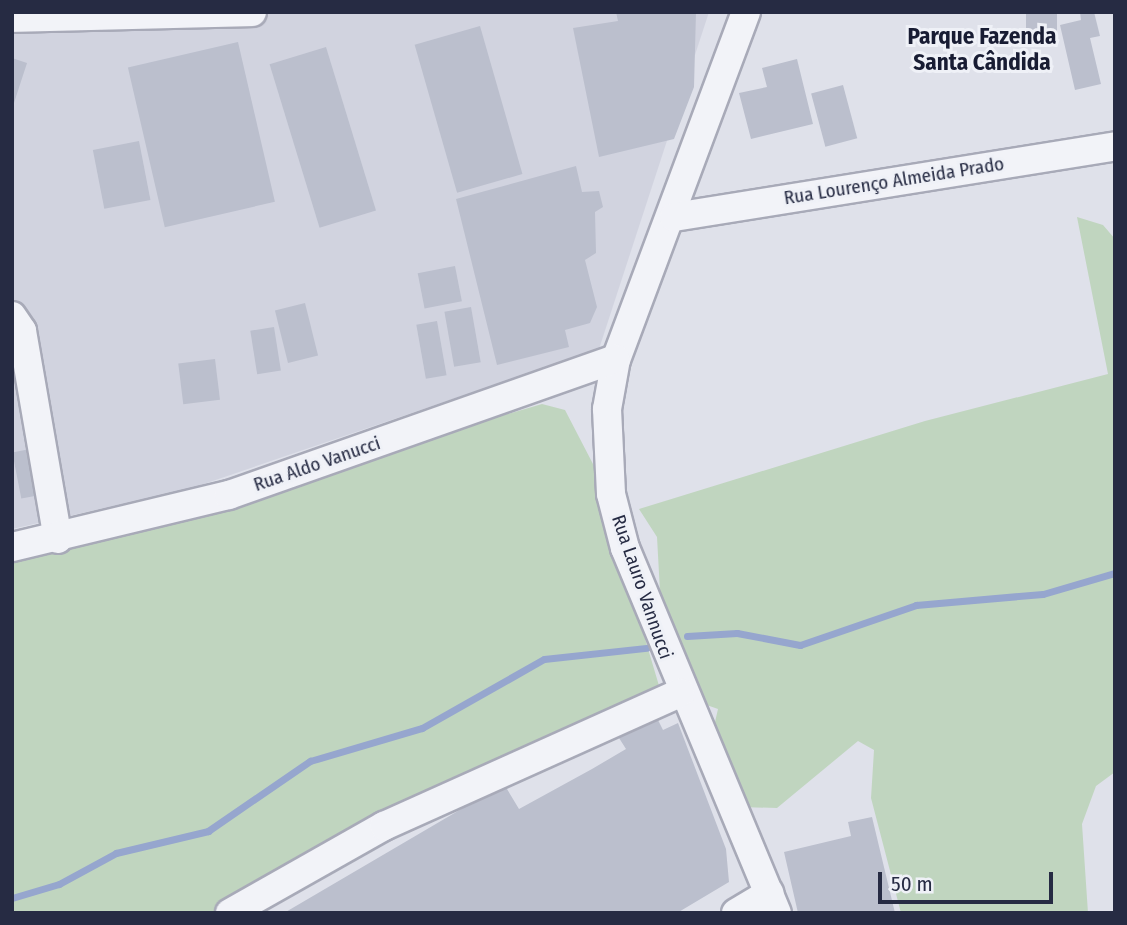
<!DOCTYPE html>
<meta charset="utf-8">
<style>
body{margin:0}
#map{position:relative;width:1127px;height:925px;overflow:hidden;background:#dfe1ea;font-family:"Fira Sans Condensed",sans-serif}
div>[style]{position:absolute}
.built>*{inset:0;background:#d1d3df}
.green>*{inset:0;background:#c0d5bf}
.stream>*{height:7px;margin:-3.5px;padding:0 3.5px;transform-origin:3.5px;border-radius:3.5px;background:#96a6ce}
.building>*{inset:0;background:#bbbfcd;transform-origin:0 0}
.roads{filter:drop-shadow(2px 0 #a8aab8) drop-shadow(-2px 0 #a8aab8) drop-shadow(0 2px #a8aab8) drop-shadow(0 -2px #a8aab8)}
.minor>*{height:28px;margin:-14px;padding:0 14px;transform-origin:14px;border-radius:14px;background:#f2f3f8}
span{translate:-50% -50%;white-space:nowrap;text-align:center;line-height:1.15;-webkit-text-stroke:6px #eff1f7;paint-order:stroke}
.street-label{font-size:19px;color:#262b43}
.quarter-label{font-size:23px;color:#181c33;font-weight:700}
.frame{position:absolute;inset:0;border:14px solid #262b43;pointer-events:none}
.scale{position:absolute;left:878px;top:872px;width:175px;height:32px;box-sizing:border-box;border:4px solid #262b43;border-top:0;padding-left:9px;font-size:21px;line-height:24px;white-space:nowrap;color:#262b43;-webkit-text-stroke:5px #eff1f7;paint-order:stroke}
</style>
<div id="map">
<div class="built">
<div style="clip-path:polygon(12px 12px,709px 12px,599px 349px,192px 488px,12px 529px)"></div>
</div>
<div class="green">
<div style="clip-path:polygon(1077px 217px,1103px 225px,1115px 239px,1115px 772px,1096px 786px,1082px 824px,1088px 913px,901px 913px,871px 798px,874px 750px,858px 741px,777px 808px,741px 807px,712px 735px,718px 709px,701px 703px,661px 610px,657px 537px,639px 509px,925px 421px,1108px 374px)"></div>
<div style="clip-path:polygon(542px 404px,565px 410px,593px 464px,660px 689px,236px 913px,12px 913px,12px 547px,229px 495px)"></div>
</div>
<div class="stream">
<div style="left:687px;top:636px;width:50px;rotate:-3.4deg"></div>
<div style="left:737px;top:633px;width:64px;rotate:10.8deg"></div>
<div style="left:800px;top:645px;width:123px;rotate:-19deg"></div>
<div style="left:916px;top:605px;width:127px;rotate:-5deg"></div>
<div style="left:1043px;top:594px;width:75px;rotate:-16.3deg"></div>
<div style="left:12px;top:898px;width:49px;rotate:-16.6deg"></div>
<div style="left:59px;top:884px;width:65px;rotate:-28.5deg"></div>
<div style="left:116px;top:853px;width:95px;rotate:-13.4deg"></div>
<div style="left:208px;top:831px;width:124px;rotate:-34.5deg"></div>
<div style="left:310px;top:761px;width:117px;rotate:-16.4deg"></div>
<div style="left:422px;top:728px;width:140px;rotate:-29.5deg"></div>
<div style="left:544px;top:659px;width:103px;rotate:-6.2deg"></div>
</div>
<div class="building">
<div style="clip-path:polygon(616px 12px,696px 12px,694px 87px,674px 139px,599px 157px,573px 28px,618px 21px)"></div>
<div style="left:1026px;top:12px;width:31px;height:29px"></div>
<div style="clip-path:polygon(1080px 12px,1094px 12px,1100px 36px,1090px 38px,1101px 84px,1075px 90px,1060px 25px,1081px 20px)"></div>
<div style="left:480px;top:26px;width:154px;height:68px;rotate:74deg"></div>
<div style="left:238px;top:42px;width:164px;height:113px;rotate:77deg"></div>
<div style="left:326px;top:47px;width:171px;height:59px;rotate:73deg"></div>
<div style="clip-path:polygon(12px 58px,27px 63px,13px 106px,12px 106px)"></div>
<div style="clip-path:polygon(797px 59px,813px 124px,751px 139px,739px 93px,767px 87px,762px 68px)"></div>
<div style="left:843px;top:85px;width:55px;height:33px;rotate:75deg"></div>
<div style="left:139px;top:141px;width:60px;height:47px;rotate:79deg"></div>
<div style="clip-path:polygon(576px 166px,582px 192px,599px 191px,603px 207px,595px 212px,596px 253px,585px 260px,597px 307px,590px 323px,565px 330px,569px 347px,497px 365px,456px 199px)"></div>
<div style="left:455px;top:266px;width:36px;height:38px;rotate:79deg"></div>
<div style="left:305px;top:303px;width:54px;height:31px;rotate:76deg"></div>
<div style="left:471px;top:307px;width:56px;height:27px;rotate:80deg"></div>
<div style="left:437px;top:321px;width:55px;height:21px;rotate:80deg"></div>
<div style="left:274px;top:327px;width:44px;height:24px;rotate:81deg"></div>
<div style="left:215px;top:359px;width:41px;height:37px;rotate:83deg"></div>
<div style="left:30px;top:449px;width:47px;height:18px;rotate:79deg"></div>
<div style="clip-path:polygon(652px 708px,663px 730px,678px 723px,726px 849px,729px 882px,677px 913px,284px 913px,504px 784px,519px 809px,592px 769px,626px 749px,614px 730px)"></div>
<div style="clip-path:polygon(872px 817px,895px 913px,798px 913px,784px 852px,851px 836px,848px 822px)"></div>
</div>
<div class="roads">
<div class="minor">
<div style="left:746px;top:12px;width:371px;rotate:110.5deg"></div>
<div style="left:616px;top:359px;width:51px;rotate:100.2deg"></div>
<div style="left:607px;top:409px;width:85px;rotate:87.3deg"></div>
<div style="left:611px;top:494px;width:56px;rotate:75.5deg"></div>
<div style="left:625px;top:548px;width:395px;rotate:67.4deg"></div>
<div style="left:12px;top:18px;width:240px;rotate:-1.4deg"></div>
<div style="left:674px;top:217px;width:447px;rotate:-9.1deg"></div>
<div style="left:12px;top:316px;width:18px;rotate:56deg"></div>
<div style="left:22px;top:331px;width:211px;rotate:80.2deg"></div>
<div style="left:12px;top:547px;width:223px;rotate:-13.5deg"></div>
<div style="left:229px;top:495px;width:410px;rotate:-19.4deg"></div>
<div style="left:230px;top:913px;width:177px;rotate:-29.5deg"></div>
<div style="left:384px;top:826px;width:325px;rotate:-24.2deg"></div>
<div style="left:736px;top:913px;width:39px;rotate:-31deg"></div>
</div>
</div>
<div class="street-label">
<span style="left:894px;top:181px;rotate:-9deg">Rua Lourenço Almeida Prado</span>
<span style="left:317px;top:464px;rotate:-19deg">Rua Aldo Vanucci</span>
<span style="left:642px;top:587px;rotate:71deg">Rua Lauro Vannucci</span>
</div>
<div class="quarter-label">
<span style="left:982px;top:49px">Parque Fazenda<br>Santa Cândida</span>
</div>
<div class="frame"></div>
<div class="scale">50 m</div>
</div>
